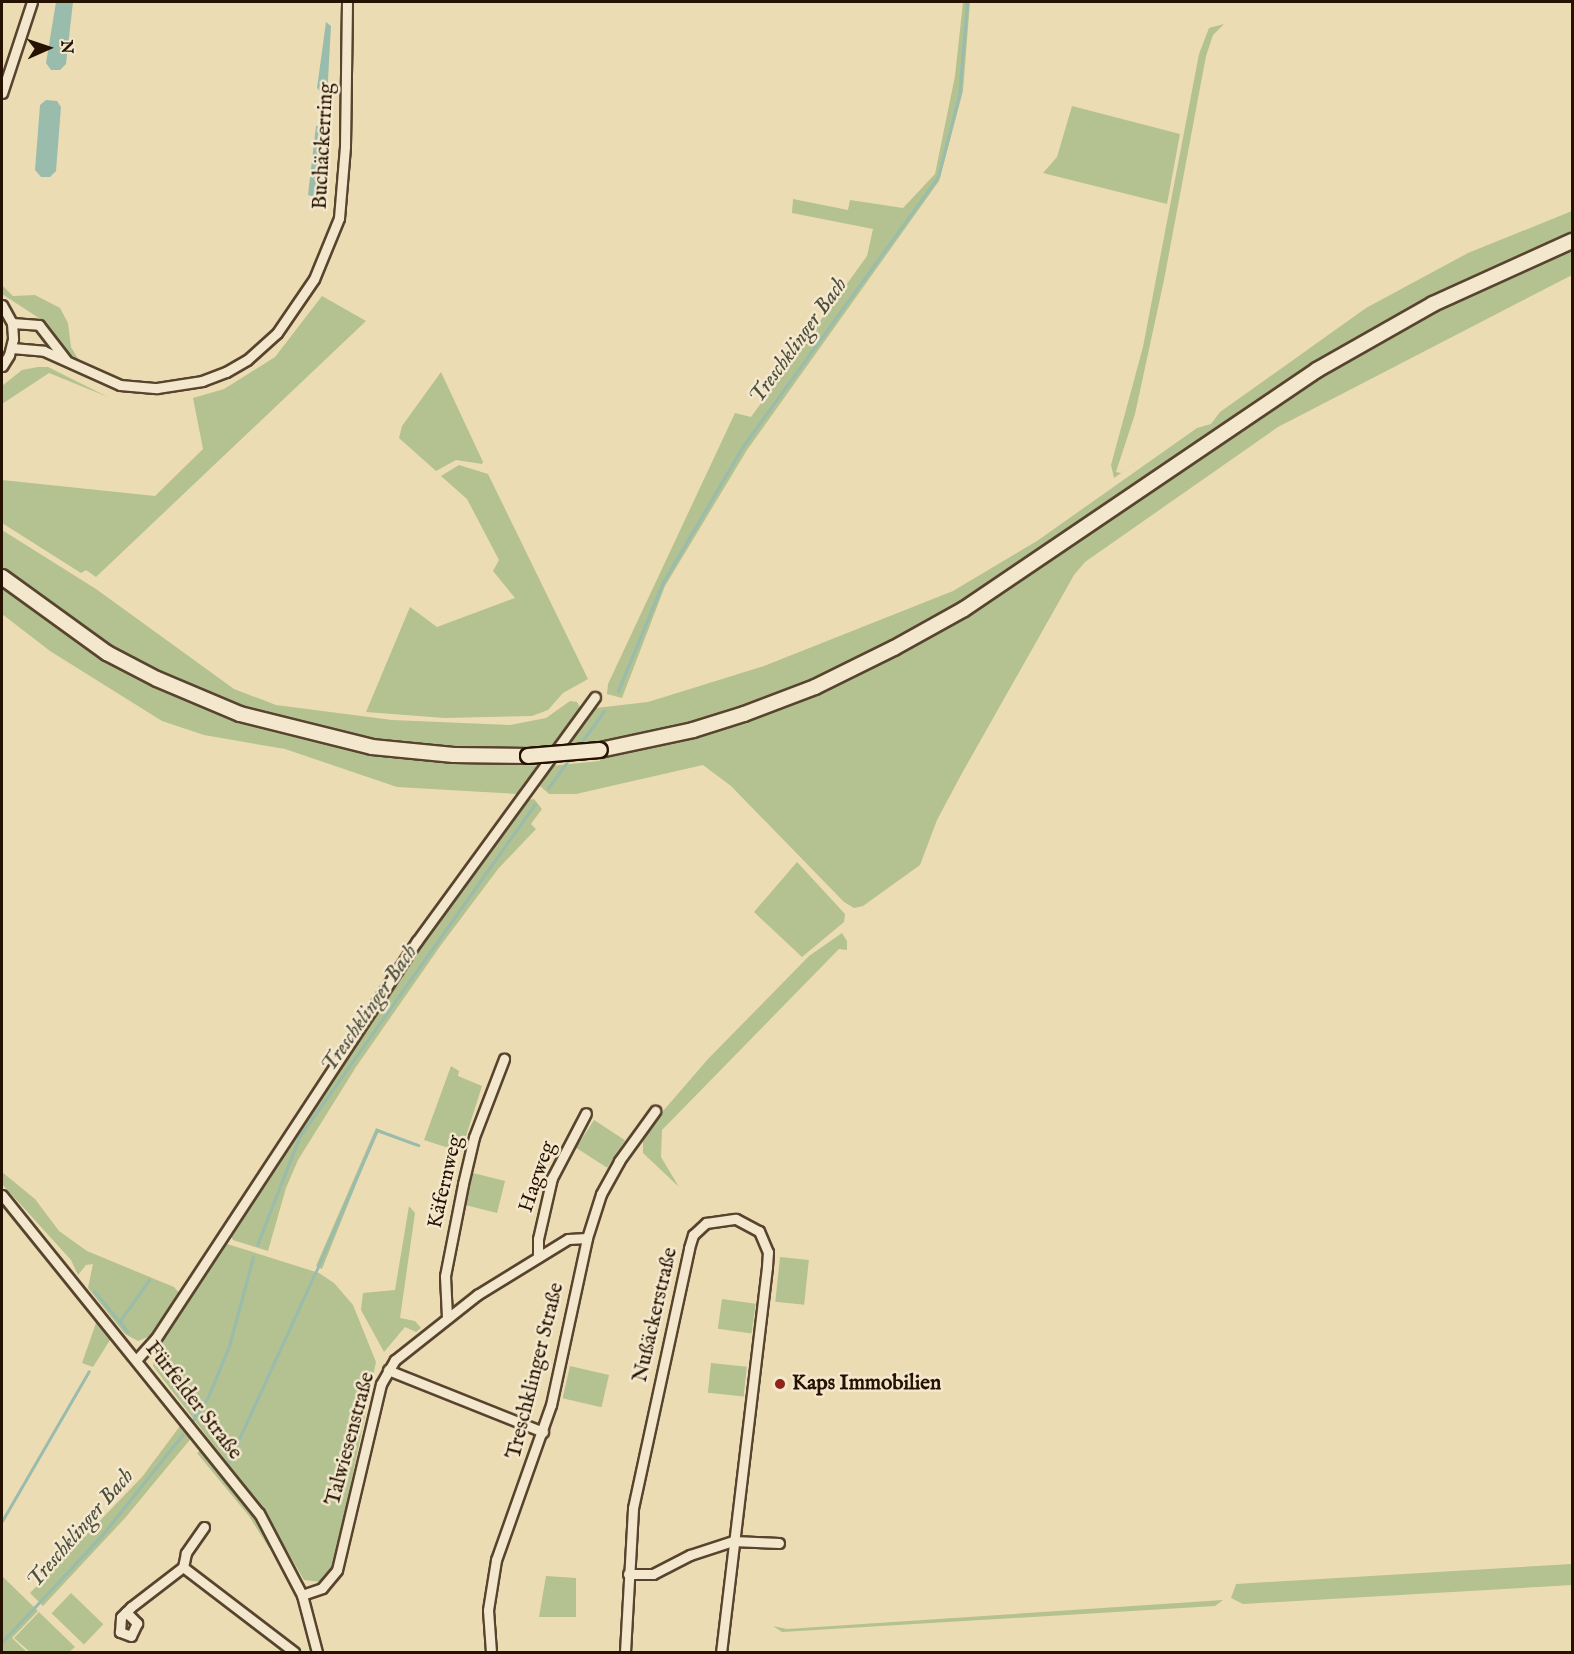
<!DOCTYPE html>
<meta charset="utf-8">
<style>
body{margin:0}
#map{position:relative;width:1574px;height:1654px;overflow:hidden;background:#ecdcb4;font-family:"IM FELL English",serif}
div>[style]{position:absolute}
.green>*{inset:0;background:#b4c190;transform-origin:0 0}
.water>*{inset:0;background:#99bcac}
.stream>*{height:3px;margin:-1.5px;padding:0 1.5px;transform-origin:1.5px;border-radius:1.5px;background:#99bcac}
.roads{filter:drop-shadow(2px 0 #58442e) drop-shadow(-2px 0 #58442e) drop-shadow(0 2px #58442e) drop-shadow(0 -2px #58442e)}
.street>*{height:9px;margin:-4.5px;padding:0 4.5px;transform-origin:4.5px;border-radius:4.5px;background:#f3e8ce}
.secondary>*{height:14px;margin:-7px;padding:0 7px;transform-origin:7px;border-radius:7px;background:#f3e8ce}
.bridges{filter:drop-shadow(2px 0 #261201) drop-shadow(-2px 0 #261201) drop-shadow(0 2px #261201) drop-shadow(0 -2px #261201)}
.secondary-bridge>*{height:14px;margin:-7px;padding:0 7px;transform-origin:7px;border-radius:7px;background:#f3e8ce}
.dots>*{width:16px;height:16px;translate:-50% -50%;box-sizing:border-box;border:3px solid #f3e8ce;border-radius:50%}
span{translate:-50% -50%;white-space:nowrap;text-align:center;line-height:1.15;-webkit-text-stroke:5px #f3e8ce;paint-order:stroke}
.street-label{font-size:21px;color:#261201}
.poi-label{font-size:21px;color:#261201;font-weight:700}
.left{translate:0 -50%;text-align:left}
.water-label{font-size:22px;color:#4e4e3d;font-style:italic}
.frame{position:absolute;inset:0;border:3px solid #261201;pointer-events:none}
.north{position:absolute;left:18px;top:18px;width:60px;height:60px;-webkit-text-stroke:4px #f3e8ce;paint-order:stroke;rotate:87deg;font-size:16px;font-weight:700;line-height:24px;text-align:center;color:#261201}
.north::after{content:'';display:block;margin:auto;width:21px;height:27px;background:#261201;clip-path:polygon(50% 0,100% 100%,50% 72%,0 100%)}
</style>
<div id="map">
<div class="green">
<div style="clip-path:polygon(963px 2px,970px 2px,963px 91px,939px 181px,747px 450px,665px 586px,622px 698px,607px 694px,608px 684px,735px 413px,751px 417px,867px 256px,873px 229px,792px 213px,793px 199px,848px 210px,850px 200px,903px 208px,935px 174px,955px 76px)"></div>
<div style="clip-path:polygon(1224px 24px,1213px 35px,1206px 56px,1164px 280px,1135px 414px,1116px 472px,1121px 473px,1193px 423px,1114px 478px,1111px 465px,1143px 347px,1199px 54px,1209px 28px)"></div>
<div style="clip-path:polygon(1072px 106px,1180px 134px,1167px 204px,1043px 173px,1057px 157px)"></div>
<div style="clip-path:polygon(1572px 211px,1572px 233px,1430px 298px,1315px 364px,962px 604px,893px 643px,787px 693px,692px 724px,610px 742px,567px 745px,596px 708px,648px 702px,764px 666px,953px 591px,1037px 541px,1197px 428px,1211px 424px,1220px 412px,1366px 308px,1468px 253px)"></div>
<div style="clip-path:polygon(1572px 248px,1572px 275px,1278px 427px,1085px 562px,1074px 575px,961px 775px,937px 820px,920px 865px,863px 906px,854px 908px,844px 902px,731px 786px,703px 765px,576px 794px,549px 794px,540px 786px,551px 766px,600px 761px,600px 757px,710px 733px,857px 675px,984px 605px,1327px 372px,1437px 309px)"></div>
<div style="clip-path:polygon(2px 285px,13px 296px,35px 295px,60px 308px,68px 323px,71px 347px,81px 364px,62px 348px,45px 322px,2px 294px)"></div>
<div style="clip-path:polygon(322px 296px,366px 321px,96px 577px,86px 570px,81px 573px,2px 523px,2px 480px,155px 496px,203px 449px,193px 398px,224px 389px,275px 357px)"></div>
<div style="clip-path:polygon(38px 367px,48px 367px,108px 397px,49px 373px,2px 404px,2px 386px,22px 370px)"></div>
<div style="clip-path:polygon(441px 372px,483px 462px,482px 464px,456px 460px,436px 471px,399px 438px,402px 426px)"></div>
<div style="clip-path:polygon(459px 465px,488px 474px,588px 679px,563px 693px,548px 710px,532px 716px,444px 718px,366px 712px,410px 607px,437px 627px,515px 598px,493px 571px,499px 560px,467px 499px,441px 476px)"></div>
<div style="clip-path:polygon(2px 530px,96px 589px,234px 689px,276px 705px,392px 720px,510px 725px,546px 718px,570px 701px,577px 702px,581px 709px,553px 747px,531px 750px,426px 748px,287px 721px,206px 693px,109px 647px,2px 569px)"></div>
<div style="clip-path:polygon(2px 587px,65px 633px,165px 690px,273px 732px,371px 754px,540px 766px,518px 794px,397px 787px,285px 749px,204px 735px,162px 721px,50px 651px,2px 614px)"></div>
<div style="clip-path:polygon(534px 799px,542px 809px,531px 824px,536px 829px,498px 869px,441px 945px,356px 1067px,298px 1160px,286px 1188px,268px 1251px,233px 1240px,231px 1236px,279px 1158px,440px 914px,526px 800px)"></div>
<div style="clip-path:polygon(797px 862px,845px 914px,844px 922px,802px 957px,754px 912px)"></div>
<div style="clip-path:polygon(842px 933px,847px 941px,847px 950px,839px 949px,662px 1130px,661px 1157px,679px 1187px,643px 1153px,643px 1142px,657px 1118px,708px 1059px,809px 956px)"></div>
<div style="clip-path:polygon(451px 1066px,459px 1071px,458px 1076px,482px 1086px,461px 1152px,424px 1140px)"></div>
<div style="left:594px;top:1120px;width:37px;height:33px;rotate:33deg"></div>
<div style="clip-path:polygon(376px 1128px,418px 1147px,377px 1132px,322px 1269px,316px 1266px)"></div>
<div style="clip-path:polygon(2px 1172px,35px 1199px,59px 1231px,87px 1251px,174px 1287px,180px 1294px,153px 1335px,138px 1341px,125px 1334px,88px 1288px,93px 1264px,86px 1265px,78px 1275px,71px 1260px,2px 1184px)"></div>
<div style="left:473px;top:1173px;width:33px;height:33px;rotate:14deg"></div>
<div style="clip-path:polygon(2px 1199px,193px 1436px,125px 1518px,43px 1606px,30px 1593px,142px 1477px,180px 1426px,110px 1340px,93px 1367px,82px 1363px,96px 1323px,2px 1207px)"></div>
<div style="clip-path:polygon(409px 1206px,415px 1213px,400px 1318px,415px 1321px,421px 1328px,416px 1332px,405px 1327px,384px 1352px,361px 1310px,363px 1293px,395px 1290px)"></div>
<div style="clip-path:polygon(224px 1243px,319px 1273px,334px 1283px,353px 1305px,376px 1362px,335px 1561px,322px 1582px,304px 1580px,264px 1511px,153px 1366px,155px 1349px)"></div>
<div style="left:780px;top:1257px;width:29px;height:45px;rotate:6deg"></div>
<div style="left:722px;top:1299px;width:34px;height:30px;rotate:8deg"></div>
<div style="left:711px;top:1363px;width:36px;height:30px;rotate:6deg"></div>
<div style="left:570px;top:1366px;width:40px;height:33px;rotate:13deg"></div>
<div style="clip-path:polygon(202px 1449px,257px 1517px,273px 1544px,269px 1548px,249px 1516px,197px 1453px)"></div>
<div style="clip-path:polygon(1572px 1564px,1572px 1585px,1243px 1604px,1231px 1598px,1236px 1584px)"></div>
<div style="clip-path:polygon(2px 1576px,38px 1611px,12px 1638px,27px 1652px,2px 1652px)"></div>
<div style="clip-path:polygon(546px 1576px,576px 1578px,576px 1617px,539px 1617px)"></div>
<div style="left:71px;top:1593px;width:45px;height:28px;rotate:44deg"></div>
<div style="clip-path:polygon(1223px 1600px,1215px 1606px,782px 1632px,773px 1626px,787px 1629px)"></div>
<div style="clip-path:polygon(39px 1612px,75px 1647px,69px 1652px,30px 1652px,14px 1638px)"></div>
</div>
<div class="water">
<div style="clip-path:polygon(56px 2px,73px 2px,66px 64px,60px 70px,51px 70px,46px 63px)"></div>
<div style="clip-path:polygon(326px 22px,331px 26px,327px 98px,317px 88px)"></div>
<div style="clip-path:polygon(46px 100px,57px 101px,61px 107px,56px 171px,50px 177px,41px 177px,35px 170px,40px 105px)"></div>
<div style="clip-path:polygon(316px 126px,326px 127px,328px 132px,322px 199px,308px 195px)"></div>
</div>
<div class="stream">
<div style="left:618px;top:691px;width:118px;rotate:-67.6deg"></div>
<div style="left:663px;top:582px;width:158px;rotate:-59.5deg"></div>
<div style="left:743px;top:446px;width:332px;rotate:-54.1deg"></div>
<div style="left:938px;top:177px;width:84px;rotate:-75.5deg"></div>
<div style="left:959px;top:96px;width:94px;rotate:-85.1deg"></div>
<div style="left:577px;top:748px;width:46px;rotate:-53.9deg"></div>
<div style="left:548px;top:788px;width:37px;rotate:-54deg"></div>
<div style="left:257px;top:1245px;width:116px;rotate:-68.7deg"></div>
<div style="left:299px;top:1137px;width:408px;rotate:-54.7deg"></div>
<div style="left:317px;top:1269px;width:151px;rotate:-66.7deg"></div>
<div style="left:377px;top:1130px;width:44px;rotate:20.1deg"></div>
<div style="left:94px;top:1291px;width:53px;rotate:50.3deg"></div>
<div style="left:119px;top:1322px;width:52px;rotate:-54.5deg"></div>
<div style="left:160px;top:1368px;width:59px;rotate:52.5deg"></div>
<div style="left:193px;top:1420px;width:27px;rotate:-57deg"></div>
<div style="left:208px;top:1397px;width:55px;rotate:-67.6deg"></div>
<div style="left:229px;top:1346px;width:92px;rotate:-74.9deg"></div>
<div style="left:228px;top:1463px;width:211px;rotate:-65.4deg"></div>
<div style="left:2px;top:1521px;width:173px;rotate:-59.9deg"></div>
<div style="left:2px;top:1642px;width:146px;rotate:-46.9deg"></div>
<div style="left:102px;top:1535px;width:129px;rotate:-51.3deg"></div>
</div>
<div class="roads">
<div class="street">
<div style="left:2px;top:93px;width:96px;rotate:-71.8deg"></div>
<div style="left:2px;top:305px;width:21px;rotate:61deg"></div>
<div style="left:12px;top:323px;width:16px;rotate:86deg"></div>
<div style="left:13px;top:339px;width:16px;rotate:104deg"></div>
<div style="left:9px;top:355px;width:13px;rotate:122deg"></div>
<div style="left:12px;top:323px;width:27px;rotate:4deg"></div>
<div style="left:39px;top:325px;width:44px;rotate:52.4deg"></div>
<div style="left:12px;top:348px;width:32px;rotate:5deg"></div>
<div style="left:44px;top:351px;width:83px;rotate:24.1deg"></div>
<div style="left:120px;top:385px;width:37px;rotate:5deg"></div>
<div style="left:157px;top:388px;width:46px;rotate:-8.8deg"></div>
<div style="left:202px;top:381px;width:26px;rotate:-21deg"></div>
<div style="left:226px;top:372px;width:24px;rotate:-30deg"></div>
<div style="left:247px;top:360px;width:40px;rotate:-42deg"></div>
<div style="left:277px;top:333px;width:65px;rotate:-55.6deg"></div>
<div style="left:314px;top:279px;width:66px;rotate:-67.7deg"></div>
<div style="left:339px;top:218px;width:72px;rotate:-85.2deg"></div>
<div style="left:345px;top:146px;width:144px;rotate:-89.2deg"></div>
<div style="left:2px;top:1195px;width:409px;rotate:51.1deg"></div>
<div style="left:259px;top:1513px;width:93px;rotate:62.3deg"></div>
<div style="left:302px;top:1595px;width:59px;rotate:75.3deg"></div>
<div style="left:538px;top:1257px;width:18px;rotate:-90deg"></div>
<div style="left:538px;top:1239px;width:63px;rotate:-77.1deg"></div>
<div style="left:552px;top:1178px;width:73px;rotate:-62.4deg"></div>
<div style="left:447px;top:1317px;width:41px;rotate:-92.8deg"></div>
<div style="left:445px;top:1276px;width:94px;rotate:-78.9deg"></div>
<div style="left:463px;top:1184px;width:48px;rotate:-76.8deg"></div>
<div style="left:474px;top:1137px;width:84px;rotate:-69deg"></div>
<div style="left:137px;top:1359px;width:28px;rotate:-48deg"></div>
<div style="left:156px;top:1338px;width:475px;rotate:-56.7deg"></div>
<div style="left:417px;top:941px;width:302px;rotate:-53.9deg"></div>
<div style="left:388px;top:1370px;width:167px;rotate:21.8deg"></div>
<div style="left:204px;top:1527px;width:32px;rotate:125deg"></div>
<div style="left:186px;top:1553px;width:14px;rotate:102deg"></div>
<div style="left:183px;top:1567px;width:140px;rotate:37.4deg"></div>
<div style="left:628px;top:1574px;width:25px"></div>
<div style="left:653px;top:1574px;width:42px;rotate:-27.2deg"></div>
<div style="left:690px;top:1555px;width:45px;rotate:-18deg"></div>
<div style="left:733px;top:1541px;width:46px;rotate:2.5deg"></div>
<div style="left:302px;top:1595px;width:21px;rotate:-19deg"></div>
<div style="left:322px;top:1588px;width:23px;rotate:-50deg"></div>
<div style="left:337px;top:1570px;width:191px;rotate:-76.7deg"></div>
<div style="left:381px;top:1384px;width:28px;rotate:-60deg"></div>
<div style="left:395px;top:1360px;width:105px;rotate:-38.4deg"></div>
<div style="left:477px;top:1295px;width:107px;rotate:-31.6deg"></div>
<div style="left:568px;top:1239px;width:19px;rotate:-3deg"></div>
<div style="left:126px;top:1612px;width:16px;rotate:45deg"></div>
<div style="left:137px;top:1623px;width:14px;rotate:115deg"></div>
<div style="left:131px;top:1636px;width:12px;rotate:-160deg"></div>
<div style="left:120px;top:1632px;width:15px;rotate:-86deg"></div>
<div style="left:121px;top:1617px;width:14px;rotate:-45deg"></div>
<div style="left:131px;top:1607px;width:66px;rotate:-37.6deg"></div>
<div style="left:491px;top:1652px;width:42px;rotate:-94.1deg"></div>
<div style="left:488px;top:1610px;width:51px;rotate:-80.9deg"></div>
<div style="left:496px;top:1560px;width:164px;rotate:-70.5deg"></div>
<div style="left:551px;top:1405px;width:171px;rotate:-77.8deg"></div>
<div style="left:587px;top:1238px;width:46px;rotate:-72.3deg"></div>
<div style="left:601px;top:1194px;width:38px;rotate:-61deg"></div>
<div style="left:619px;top:1161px;width:62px;rotate:-54.2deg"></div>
<div style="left:625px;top:1652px;width:144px;rotate:-86.8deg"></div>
<div style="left:633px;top:1508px;width:266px;rotate:-77.8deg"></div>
<div style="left:689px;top:1248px;width:14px;rotate:-73deg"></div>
<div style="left:693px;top:1235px;width:18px;rotate:-43deg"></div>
<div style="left:706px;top:1223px;width:30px;rotate:-8deg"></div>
<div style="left:736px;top:1219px;width:26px;rotate:28deg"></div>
<div style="left:759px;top:1231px;width:23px;rotate:67deg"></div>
<div style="left:768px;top:1252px;width:15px;rotate:94deg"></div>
<div style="left:767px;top:1267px;width:388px;rotate:96.8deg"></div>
</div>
<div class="secondary">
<div style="left:2px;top:577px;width:130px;rotate:35.9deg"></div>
<div style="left:107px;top:653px;width:56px;rotate:27.5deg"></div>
<div style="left:157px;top:679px;width:90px;rotate:22.9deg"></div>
<div style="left:240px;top:714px;width:136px;rotate:14deg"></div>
<div style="left:372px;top:747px;width:82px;rotate:5.6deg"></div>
<div style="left:454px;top:755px;width:74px;rotate:0.8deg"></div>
<div style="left:600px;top:750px;width:95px;rotate:-12.1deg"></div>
<div style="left:693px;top:730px;width:53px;rotate:-17.4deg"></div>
<div style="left:744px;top:714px;width:76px;rotate:-20.8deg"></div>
<div style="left:815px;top:687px;width:88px;rotate:-26.3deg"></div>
<div style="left:894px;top:648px;width:80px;rotate:-29.1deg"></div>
<div style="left:964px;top:609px;width:426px;rotate:-34.1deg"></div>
<div style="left:1317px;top:370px;width:133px;rotate:-29.6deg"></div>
<div style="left:1433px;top:304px;width:153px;rotate:-24.4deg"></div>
</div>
</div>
<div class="bridges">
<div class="secondary-bridge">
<div style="left:528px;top:756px;width:72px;rotate:-4.8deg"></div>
</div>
</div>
<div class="dots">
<div style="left:780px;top:1384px;background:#8f2418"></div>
</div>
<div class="street-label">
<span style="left:324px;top:146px;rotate:-87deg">Buchäckerring</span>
<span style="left:538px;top:1177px;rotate:-71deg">Hagweg</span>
<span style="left:446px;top:1182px;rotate:-77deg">Käfernweg</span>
<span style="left:656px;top:1315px;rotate:-77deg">Nußäckerstraße</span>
<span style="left:536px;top:1371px;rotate:-76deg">Treschklinger Straße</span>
<span style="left:193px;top:1401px;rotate:52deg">Fürfelder Straße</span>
<span style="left:351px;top:1439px;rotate:-75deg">Talwiesenstraße</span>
</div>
<div class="poi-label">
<span class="left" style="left:792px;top:1384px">Kaps Immobilien</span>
</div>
<div class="water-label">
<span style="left:799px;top:341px;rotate:-54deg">Treschklinger Bach</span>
<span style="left:370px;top:1009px;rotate:-55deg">Treschklinger Bach</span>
<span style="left:81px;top:1529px;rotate:-49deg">Treschklinger Bach</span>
</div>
<div class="frame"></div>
<div class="north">N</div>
</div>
